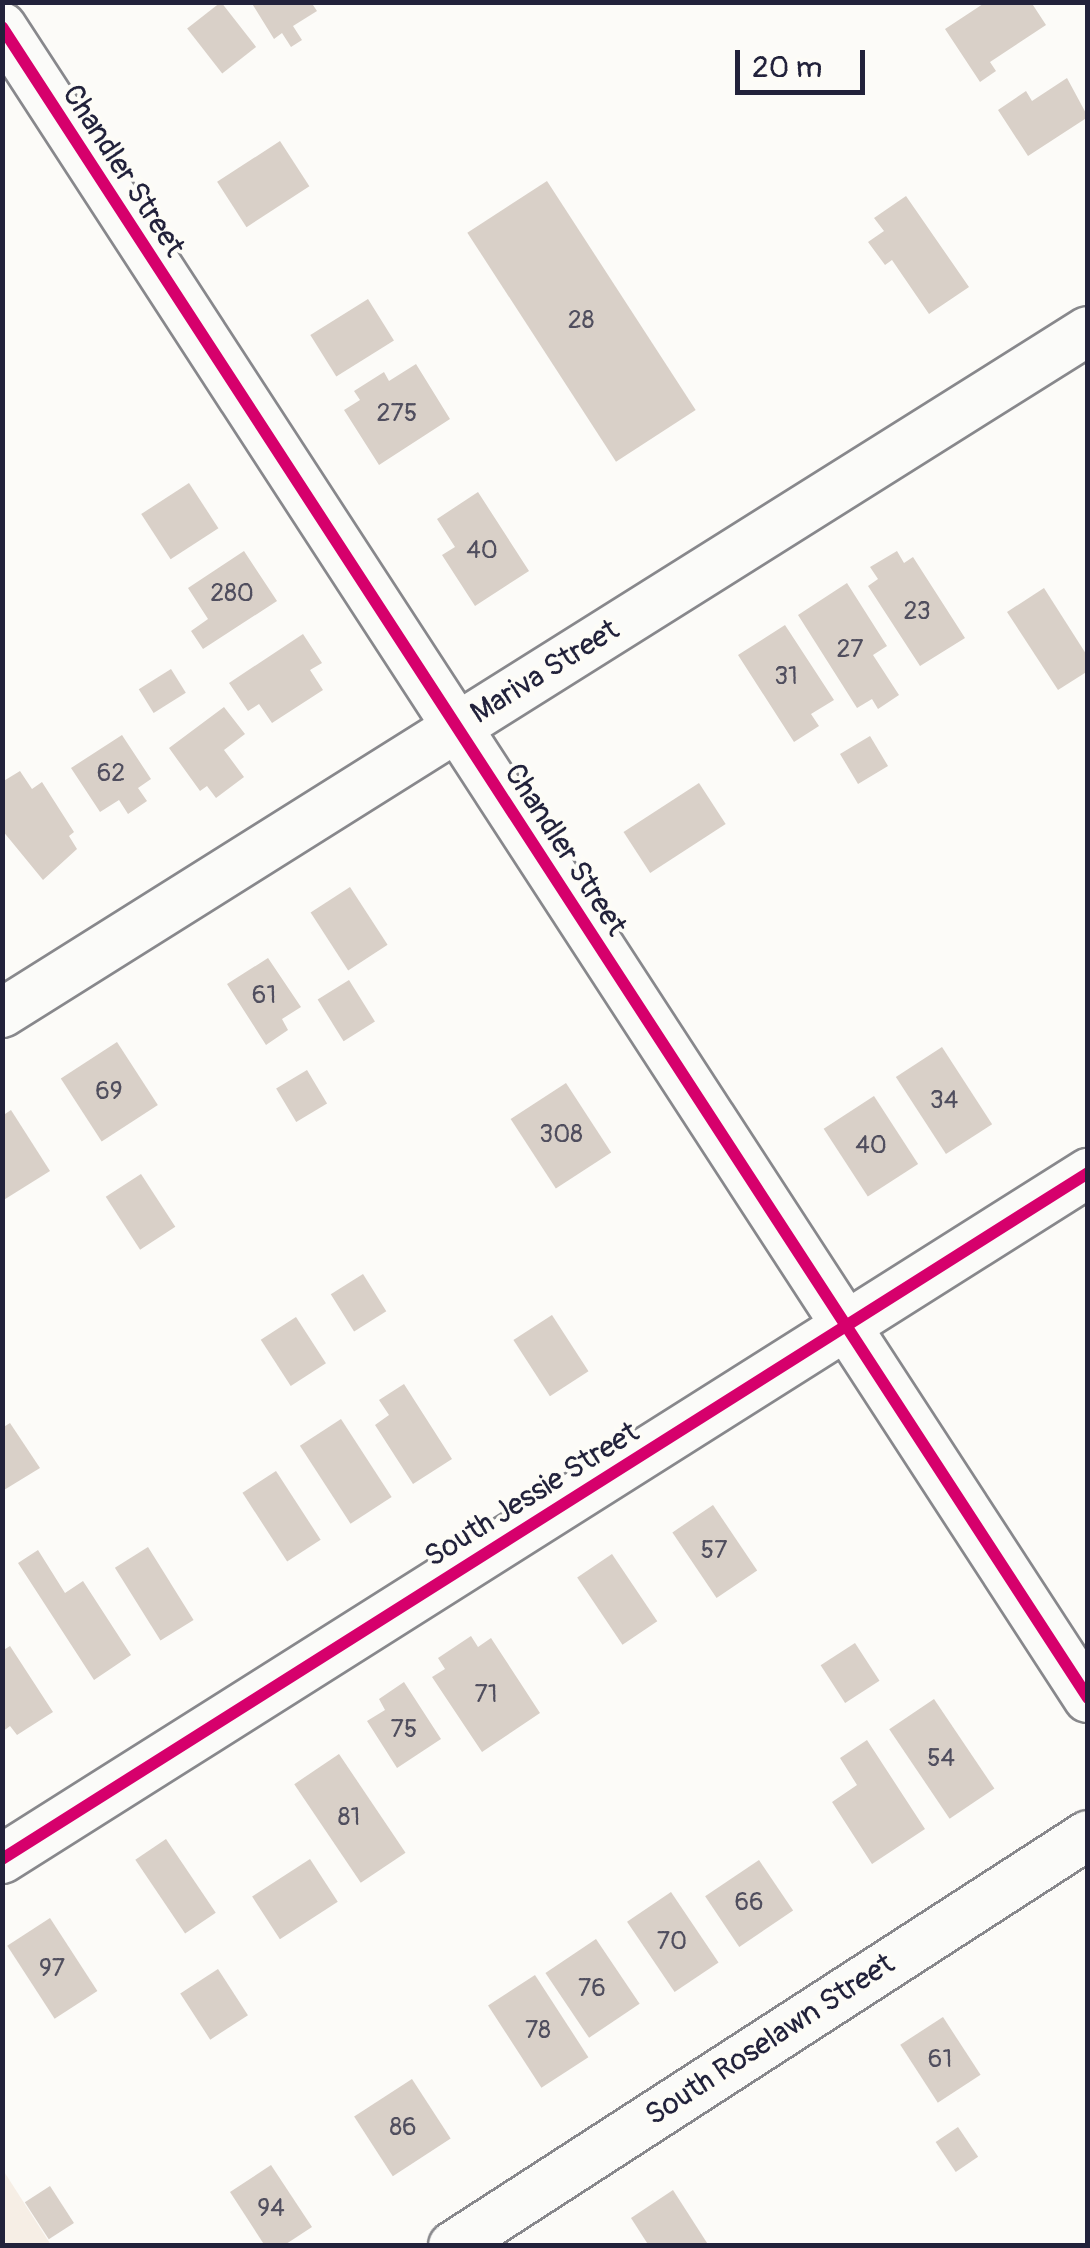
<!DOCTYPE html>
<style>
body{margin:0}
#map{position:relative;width:1090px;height:2248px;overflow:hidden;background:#fcfbf8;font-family:Pangolin,sans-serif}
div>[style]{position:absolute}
.built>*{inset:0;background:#f6eee5}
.building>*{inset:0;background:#d9d0c8;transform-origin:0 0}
.roads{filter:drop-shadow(2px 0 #88888c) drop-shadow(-2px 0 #88888c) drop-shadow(0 2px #88888c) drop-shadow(0 -2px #88888c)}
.minor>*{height:48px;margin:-24px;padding:0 24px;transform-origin:24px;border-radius:24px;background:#fbfbf9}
.cycleway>*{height:12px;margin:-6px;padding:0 6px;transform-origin:6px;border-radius:6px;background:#d6006c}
span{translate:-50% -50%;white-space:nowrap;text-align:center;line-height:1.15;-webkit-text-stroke:8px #fdfcf7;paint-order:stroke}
.number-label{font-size:25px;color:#504e5e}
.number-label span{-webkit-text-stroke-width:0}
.street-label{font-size:30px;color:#22223b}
.frame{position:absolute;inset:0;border:5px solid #22223b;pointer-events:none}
.scale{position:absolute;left:735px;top:50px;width:130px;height:45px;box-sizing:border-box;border:5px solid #22223b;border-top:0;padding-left:12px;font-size:30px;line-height:35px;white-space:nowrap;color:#22223b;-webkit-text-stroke:8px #fdfcf7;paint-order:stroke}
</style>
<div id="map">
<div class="built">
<div style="clip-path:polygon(3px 2170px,51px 2245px,3px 2245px)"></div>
</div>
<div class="building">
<div style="left:221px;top:2px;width:57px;height:43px;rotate:52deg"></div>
<div style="clip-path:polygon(251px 2px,311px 2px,317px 11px,293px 26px,302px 40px,291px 47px,282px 33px,274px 39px)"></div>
<div style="clip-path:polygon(986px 2px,1031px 2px,1046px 25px,990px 62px,996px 71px,980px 82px,945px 29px)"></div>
<div style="clip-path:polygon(1067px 78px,1088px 117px,1028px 156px,998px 110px,1026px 91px,1032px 101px)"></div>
<div style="left:280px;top:141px;width:54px;height:75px;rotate:57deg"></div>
<div style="left:547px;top:181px;width:273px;height:95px;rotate:57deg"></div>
<div style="clip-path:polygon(906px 196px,969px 287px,929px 314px,892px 260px,885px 265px,868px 242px,884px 231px,874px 218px)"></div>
<div style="left:368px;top:299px;width:49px;height:68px;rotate:58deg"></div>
<div style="clip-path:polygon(416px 364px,450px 419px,379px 465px,344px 410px,360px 400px,354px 391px,384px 372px,389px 381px)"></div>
<div style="left:189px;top:483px;width:54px;height:57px;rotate:57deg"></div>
<div style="clip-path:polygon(478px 492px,529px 571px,475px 606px,442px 555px,455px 547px,437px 519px)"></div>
<div style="clip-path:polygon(244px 551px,277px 601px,203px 649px,191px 631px,208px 619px,188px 588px)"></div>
<div style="clip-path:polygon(897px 551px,904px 563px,913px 557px,965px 638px,920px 666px,868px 586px,878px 579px,870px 567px)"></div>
<div style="clip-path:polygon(847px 583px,887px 646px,873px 655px,899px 695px,878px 709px,872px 699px,857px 708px,798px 615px)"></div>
<div style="clip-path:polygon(1044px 588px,1088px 657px,1088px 671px,1058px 690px,1007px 612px)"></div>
<div style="clip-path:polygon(785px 625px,834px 700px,811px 714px,819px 726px,794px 742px,738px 655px)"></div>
<div style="clip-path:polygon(303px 634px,322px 663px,310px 670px,323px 690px,272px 723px,259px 704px,248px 711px,229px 683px)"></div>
<div style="left:171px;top:669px;width:28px;height:38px;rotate:58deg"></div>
<div style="clip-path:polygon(224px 707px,245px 734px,224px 750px,244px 777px,216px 798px,207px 786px,200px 791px,169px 748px)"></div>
<div style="clip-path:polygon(122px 735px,151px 779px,138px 788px,147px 801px,128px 814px,119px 800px,100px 812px,71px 768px)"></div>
<div style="left:870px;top:736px;width:35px;height:35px;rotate:59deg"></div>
<div style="clip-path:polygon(20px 771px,32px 789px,42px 782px,74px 832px,69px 836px,77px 849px,43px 880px,2px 830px,2px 782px)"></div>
<div style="left:699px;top:783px;width:49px;height:90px;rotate:57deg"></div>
<div style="left:350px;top:887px;width:69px;height:47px;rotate:57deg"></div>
<div style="clip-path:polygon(268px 958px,301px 1007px,282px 1019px,288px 1030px,266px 1045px,227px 984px)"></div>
<div style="left:349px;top:980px;width:49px;height:37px;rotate:58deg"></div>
<div style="left:117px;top:1042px;width:75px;height:67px;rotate:57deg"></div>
<div style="left:942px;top:1047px;width:92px;height:55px;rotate:57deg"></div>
<div style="left:307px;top:1070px;width:39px;height:36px;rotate:59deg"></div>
<div style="left:566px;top:1083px;width:83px;height:66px;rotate:57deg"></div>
<div style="left:874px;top:1096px;width:81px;height:60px;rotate:57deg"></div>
<div style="clip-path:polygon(11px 1110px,50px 1171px,2px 1201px,2px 1116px)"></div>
<div style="left:141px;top:1174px;width:63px;height:42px;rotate:57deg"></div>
<div style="left:363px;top:1274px;width:44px;height:38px;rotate:58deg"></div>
<div style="left:552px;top:1315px;width:67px;height:46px;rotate:57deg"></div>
<div style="left:296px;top:1317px;width:55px;height:42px;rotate:57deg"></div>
<div style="clip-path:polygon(404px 1384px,452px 1459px,413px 1484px,375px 1425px,389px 1415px,379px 1400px)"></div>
<div style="left:341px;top:1419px;width:93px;height:49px;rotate:57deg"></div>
<div style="clip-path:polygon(10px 1423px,40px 1468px,4px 1490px,2px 1428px)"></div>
<div style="left:276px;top:1471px;width:82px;height:40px;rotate:57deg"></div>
<div style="left:713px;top:1505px;width:79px;height:49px;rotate:56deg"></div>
<div style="left:148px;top:1547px;width:86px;height:39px;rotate:58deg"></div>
<div style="clip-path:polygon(38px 1550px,65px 1593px,83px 1581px,131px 1655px,94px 1680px,18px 1563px)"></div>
<div style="left:612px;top:1554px;width:81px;height:42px;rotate:56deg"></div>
<div style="clip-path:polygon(471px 1636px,478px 1647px,491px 1638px,540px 1713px,482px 1752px,432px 1677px,445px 1669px,438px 1658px)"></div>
<div style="left:855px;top:1643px;width:45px;height:41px;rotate:57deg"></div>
<div style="clip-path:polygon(10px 1646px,53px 1712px,17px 1735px,10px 1726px,2px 1732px,2px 1651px)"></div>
<div style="clip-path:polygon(404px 1682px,441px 1739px,397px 1768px,367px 1721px,385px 1710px,379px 1699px)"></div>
<div style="left:934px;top:1699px;width:108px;height:54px;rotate:56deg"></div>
<div style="clip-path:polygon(867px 1740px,925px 1829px,872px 1864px,832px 1802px,857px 1785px,840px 1758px)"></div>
<div style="left:339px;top:1754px;width:119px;height:54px;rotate:56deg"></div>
<div style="left:166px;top:1839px;width:89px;height:37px;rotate:56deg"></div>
<div style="left:310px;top:1859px;width:51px;height:69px;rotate:57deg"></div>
<div style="left:759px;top:1860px;width:61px;height:65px;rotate:56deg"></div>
<div style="left:671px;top:1892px;width:85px;height:53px;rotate:56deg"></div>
<div style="left:50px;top:1918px;width:87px;height:51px;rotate:57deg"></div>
<div style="left:596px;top:1939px;width:78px;height:61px;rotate:56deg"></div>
<div style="left:218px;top:1969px;width:55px;height:45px;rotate:57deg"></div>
<div style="left:535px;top:1975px;width:98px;height:56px;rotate:57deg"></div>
<div style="left:943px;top:2017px;width:69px;height:51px;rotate:57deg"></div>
<div style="left:412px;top:2079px;width:71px;height:69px;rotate:57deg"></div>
<div style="left:958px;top:2127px;width:36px;height:27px;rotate:56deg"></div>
<div style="clip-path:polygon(271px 2165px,312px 2227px,283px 2246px,265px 2246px,230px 2192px)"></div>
<div style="left:50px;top:2186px;width:44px;height:30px;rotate:57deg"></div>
<div style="clip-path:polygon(673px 2190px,709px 2246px,649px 2246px,631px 2218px)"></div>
</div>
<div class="roads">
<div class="minor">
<div style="left:2px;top:27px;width:1993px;rotate:56.98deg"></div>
<div style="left:2px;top:1013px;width:1282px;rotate:-32.13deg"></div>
<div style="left:2px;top:1859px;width:1285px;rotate:-32.28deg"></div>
<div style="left:453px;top:2246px;width:756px;rotate:-32.91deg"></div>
</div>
</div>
<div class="cycleway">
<div style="left:2px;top:27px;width:1993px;rotate:56.98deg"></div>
<div style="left:2px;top:1859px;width:1285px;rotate:-32.28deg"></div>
</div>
<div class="number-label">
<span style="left:581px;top:321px">28</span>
<span style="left:397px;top:414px">275</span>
<span style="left:482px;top:551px">40</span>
<span style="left:232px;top:594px">280</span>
<span style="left:917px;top:612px">23</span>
<span style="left:850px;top:650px">27</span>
<span style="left:786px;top:677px">31</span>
<span style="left:111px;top:774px">62</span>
<span style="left:264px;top:996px">61</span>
<span style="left:109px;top:1092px">69</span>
<span style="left:944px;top:1101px">34</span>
<span style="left:561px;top:1135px">308</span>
<span style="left:871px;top:1146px">40</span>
<span style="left:714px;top:1551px">57</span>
<span style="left:486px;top:1695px">71</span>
<span style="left:404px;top:1730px">75</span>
<span style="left:941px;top:1759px">54</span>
<span style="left:349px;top:1818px">81</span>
<span style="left:749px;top:1903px">66</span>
<span style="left:672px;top:1942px">70</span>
<span style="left:52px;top:1969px">97</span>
<span style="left:592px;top:1989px">76</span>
<span style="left:538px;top:2031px">78</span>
<span style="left:940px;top:2060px">61</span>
<span style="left:403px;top:2128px">86</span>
<span style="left:271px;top:2209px">94</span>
</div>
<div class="street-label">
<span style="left:123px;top:171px;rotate:57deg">Chandler Street</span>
<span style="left:545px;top:672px;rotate:-32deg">Mariva Street</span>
<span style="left:565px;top:850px;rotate:57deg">Chandler Street</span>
<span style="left:532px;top:1495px;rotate:-32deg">South Jessie Street</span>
<span style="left:770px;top:2040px;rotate:-33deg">South Roselawn Street</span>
</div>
<div class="frame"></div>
<div class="scale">20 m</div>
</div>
